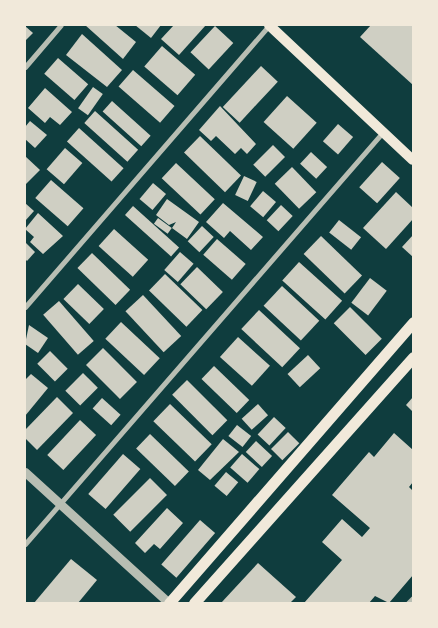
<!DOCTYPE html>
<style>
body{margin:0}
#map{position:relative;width:438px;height:628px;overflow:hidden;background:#0f3d3e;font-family:Jost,sans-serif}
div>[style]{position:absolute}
.building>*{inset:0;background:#cfcfc3;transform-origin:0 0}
.minor>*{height:5px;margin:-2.5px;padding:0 2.5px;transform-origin:2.5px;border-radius:2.5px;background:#b8beb3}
.tertiary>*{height:9px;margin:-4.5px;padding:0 4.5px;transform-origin:4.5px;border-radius:4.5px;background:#b8beb3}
.secondary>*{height:10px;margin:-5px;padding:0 5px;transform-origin:5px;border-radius:5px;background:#f1e9da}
.primary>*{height:11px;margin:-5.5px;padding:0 5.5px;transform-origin:5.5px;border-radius:5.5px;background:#f1e9da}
span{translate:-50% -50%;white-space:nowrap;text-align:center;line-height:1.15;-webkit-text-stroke:5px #f1e9da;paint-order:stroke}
.frame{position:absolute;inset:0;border:26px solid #f1e9da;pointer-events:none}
</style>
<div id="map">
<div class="building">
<div style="clip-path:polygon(85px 25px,115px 25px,136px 42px,123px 59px)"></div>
<div style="clip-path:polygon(135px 25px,161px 25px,151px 38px)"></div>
<div style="clip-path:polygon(174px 25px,206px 25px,179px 55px,161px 39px)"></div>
<div style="clip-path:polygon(371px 25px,413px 25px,413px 85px,360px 37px)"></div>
<div style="clip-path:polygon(25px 26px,33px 33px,25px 41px)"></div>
<div style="left:215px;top:26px;width:25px;height:36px;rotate:43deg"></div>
<div style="clip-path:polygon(82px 34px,122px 70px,107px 87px,66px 55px)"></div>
<div style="left:162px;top:46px;width:44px;height:27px;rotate:41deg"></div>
<div style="left:58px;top:58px;width:40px;height:21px;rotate:41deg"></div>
<div style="left:261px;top:66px;width:23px;height:56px;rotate:43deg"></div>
<div style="left:133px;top:70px;width:55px;height:22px;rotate:41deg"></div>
<div style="left:93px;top:87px;width:12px;height:26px;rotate:35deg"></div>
<div style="clip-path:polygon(45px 88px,72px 112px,60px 125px,50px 117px,45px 123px,28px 108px)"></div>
<div style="left:287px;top:96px;width:40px;height:35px;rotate:42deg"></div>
<div style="left:112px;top:101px;width:52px;height:14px;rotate:42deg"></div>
<div style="clip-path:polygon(220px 106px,256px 144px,247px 154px,241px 148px,235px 154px,216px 136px,211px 141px,199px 130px)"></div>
<div style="left:95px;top:111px;width:58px;height:16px;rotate:42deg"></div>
<div style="clip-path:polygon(30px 121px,47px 135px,35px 148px,25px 139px,25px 127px)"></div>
<div style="left:338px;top:124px;width:20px;height:23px;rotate:41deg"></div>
<div style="left:79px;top:128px;width:60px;height:18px;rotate:42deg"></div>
<div style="left:200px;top:136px;width:57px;height:23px;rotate:44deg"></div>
<div style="left:273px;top:145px;width:17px;height:28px;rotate:45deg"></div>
<div style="left:65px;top:148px;width:23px;height:28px;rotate:41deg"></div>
<div style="left:311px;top:152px;width:22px;height:16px;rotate:43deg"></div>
<div style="clip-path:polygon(25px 156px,40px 170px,25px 185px)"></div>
<div style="left:382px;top:162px;width:24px;height:34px;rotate:42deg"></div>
<div style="left:176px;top:163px;width:53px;height:21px;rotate:43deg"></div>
<div style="left:292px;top:167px;width:35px;height:24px;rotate:46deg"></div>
<div style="left:244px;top:176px;width:14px;height:21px;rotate:25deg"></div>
<div style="left:51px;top:180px;width:43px;height:24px;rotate:41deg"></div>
<div style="left:153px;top:183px;width:17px;height:21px;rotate:40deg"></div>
<div style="left:263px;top:191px;width:17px;height:20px;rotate:40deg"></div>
<div style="clip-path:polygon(396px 192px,413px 208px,413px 219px,386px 249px,363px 228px)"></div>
<div style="clip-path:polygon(167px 199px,199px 222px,187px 239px,172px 228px,176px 222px,169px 225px,156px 215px)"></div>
<div style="clip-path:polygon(25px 203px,34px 211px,25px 221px)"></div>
<div style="clip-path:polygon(223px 203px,263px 237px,251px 250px,230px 231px,224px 238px,206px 222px)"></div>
<div style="left:281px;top:205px;width:16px;height:21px;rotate:43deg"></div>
<div style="left:133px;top:206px;width:62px;height:12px;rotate:42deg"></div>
<div style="clip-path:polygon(38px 213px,63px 236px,43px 254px,30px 242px,34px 237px,25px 229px)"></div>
<div style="left:158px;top:218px;width:17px;height:7px;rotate:36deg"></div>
<div style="left:339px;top:220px;width:28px;height:16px;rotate:38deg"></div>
<div style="left:202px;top:226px;width:16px;height:21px;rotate:43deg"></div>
<div style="left:114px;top:229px;width:46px;height:23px;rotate:42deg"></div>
<div style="clip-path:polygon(413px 235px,413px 257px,402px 247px)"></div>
<div style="left:321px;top:236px;width:57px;height:25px;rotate:44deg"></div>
<div style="left:217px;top:239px;width:38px;height:21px;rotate:41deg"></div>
<div style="clip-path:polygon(25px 242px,35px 252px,27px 261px,25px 259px)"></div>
<div style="left:180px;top:252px;width:18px;height:24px;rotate:41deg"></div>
<div style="left:92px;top:253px;width:53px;height:21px;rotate:44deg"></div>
<div style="left:299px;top:262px;width:58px;height:25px;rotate:42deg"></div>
<div style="left:197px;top:267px;width:36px;height:24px;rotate:44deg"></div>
<div style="left:165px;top:274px;width:52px;height:23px;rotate:44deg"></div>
<div style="left:370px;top:278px;width:21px;height:31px;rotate:37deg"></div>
<div style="left:78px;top:284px;width:36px;height:21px;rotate:44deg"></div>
<div style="left:282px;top:286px;width:51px;height:27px;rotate:43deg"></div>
<div style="left:143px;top:295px;width:56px;height:24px;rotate:47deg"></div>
<div style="left:59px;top:301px;width:53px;height:21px;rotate:49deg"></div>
<div style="left:350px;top:307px;width:45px;height:23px;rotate:45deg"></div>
<div style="left:259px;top:310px;width:56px;height:26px;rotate:43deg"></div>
<div style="left:121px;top:322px;width:53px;height:23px;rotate:43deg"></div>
<div style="clip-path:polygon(29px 325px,48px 338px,38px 353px,25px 344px)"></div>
<div style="left:238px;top:337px;width:43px;height:27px;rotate:42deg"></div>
<div style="left:103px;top:348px;width:48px;height:24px;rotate:45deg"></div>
<div style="left:50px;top:351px;width:25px;height:18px;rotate:45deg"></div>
<div style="left:308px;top:355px;width:18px;height:28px;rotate:47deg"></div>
<div style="left:214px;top:366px;width:49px;height:18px;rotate:44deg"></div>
<div style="left:83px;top:373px;width:21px;height:25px;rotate:45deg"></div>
<div style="clip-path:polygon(31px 374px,48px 388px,25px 416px,25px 380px)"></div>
<div style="left:187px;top:380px;width:57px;height:21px;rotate:45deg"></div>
<div style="clip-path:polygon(57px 397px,73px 413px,37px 450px,25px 438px,25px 430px)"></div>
<div style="clip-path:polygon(413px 397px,413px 412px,406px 405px)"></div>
<div style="left:102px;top:398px;width:25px;height:14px;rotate:42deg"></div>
<div style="left:170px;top:404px;width:58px;height:24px;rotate:44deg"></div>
<div style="left:258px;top:404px;width:15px;height:22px;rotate:48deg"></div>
<div style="left:274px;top:417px;width:16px;height:24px;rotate:43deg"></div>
<div style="left:80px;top:420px;width:22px;height:48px;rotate:43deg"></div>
<div style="left:237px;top:425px;width:18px;height:14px;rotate:38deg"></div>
<div style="left:288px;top:432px;width:16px;height:24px;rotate:45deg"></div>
<div style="clip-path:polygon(394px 433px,413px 450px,413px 482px,409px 487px,413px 491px,413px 575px,389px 603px,375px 596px,369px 603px,304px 603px,342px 560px,322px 542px,342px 519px,362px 537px,370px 528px,332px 495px,369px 452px,374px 457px)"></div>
<div style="left:150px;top:434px;width:54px;height:20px;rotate:44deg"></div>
<div style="clip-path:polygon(223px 439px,239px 452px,210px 480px,198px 470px)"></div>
<div style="left:256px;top:441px;width:22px;height:15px;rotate:43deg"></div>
<div style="left:123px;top:454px;width:23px;height:53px;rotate:41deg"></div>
<div style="left:242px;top:454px;width:23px;height:18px;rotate:41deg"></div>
<div style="left:226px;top:472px;width:16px;height:18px;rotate:40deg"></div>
<div style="left:150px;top:478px;width:24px;height:52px;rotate:45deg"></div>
<div style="clip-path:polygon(167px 508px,183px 523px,160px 549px,154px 544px,145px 553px,135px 543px)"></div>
<div style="left:200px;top:520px;width:20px;height:59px;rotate:41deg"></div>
<div style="clip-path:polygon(71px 559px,97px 580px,78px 603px,34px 603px)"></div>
<div style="clip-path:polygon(258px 563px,296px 597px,290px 603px,221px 603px)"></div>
</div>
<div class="minor">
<div style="left:25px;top:67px;width:55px;rotate:-49.4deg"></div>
<div style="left:25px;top:307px;width:373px;rotate:-49.1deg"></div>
<div style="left:25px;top:544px;width:544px;rotate:-49.02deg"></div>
<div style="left:408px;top:603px;width:7px;rotate:-45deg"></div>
</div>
<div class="tertiary">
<div style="left:25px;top:472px;width:195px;rotate:42.3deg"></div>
</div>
<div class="secondary">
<div style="left:269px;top:25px;width:197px;rotate:43.2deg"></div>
</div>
<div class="primary">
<div style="left:169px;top:603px;width:372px;rotate:-49deg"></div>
<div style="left:194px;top:603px;width:329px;rotate:-48.3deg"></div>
</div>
<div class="frame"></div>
</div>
